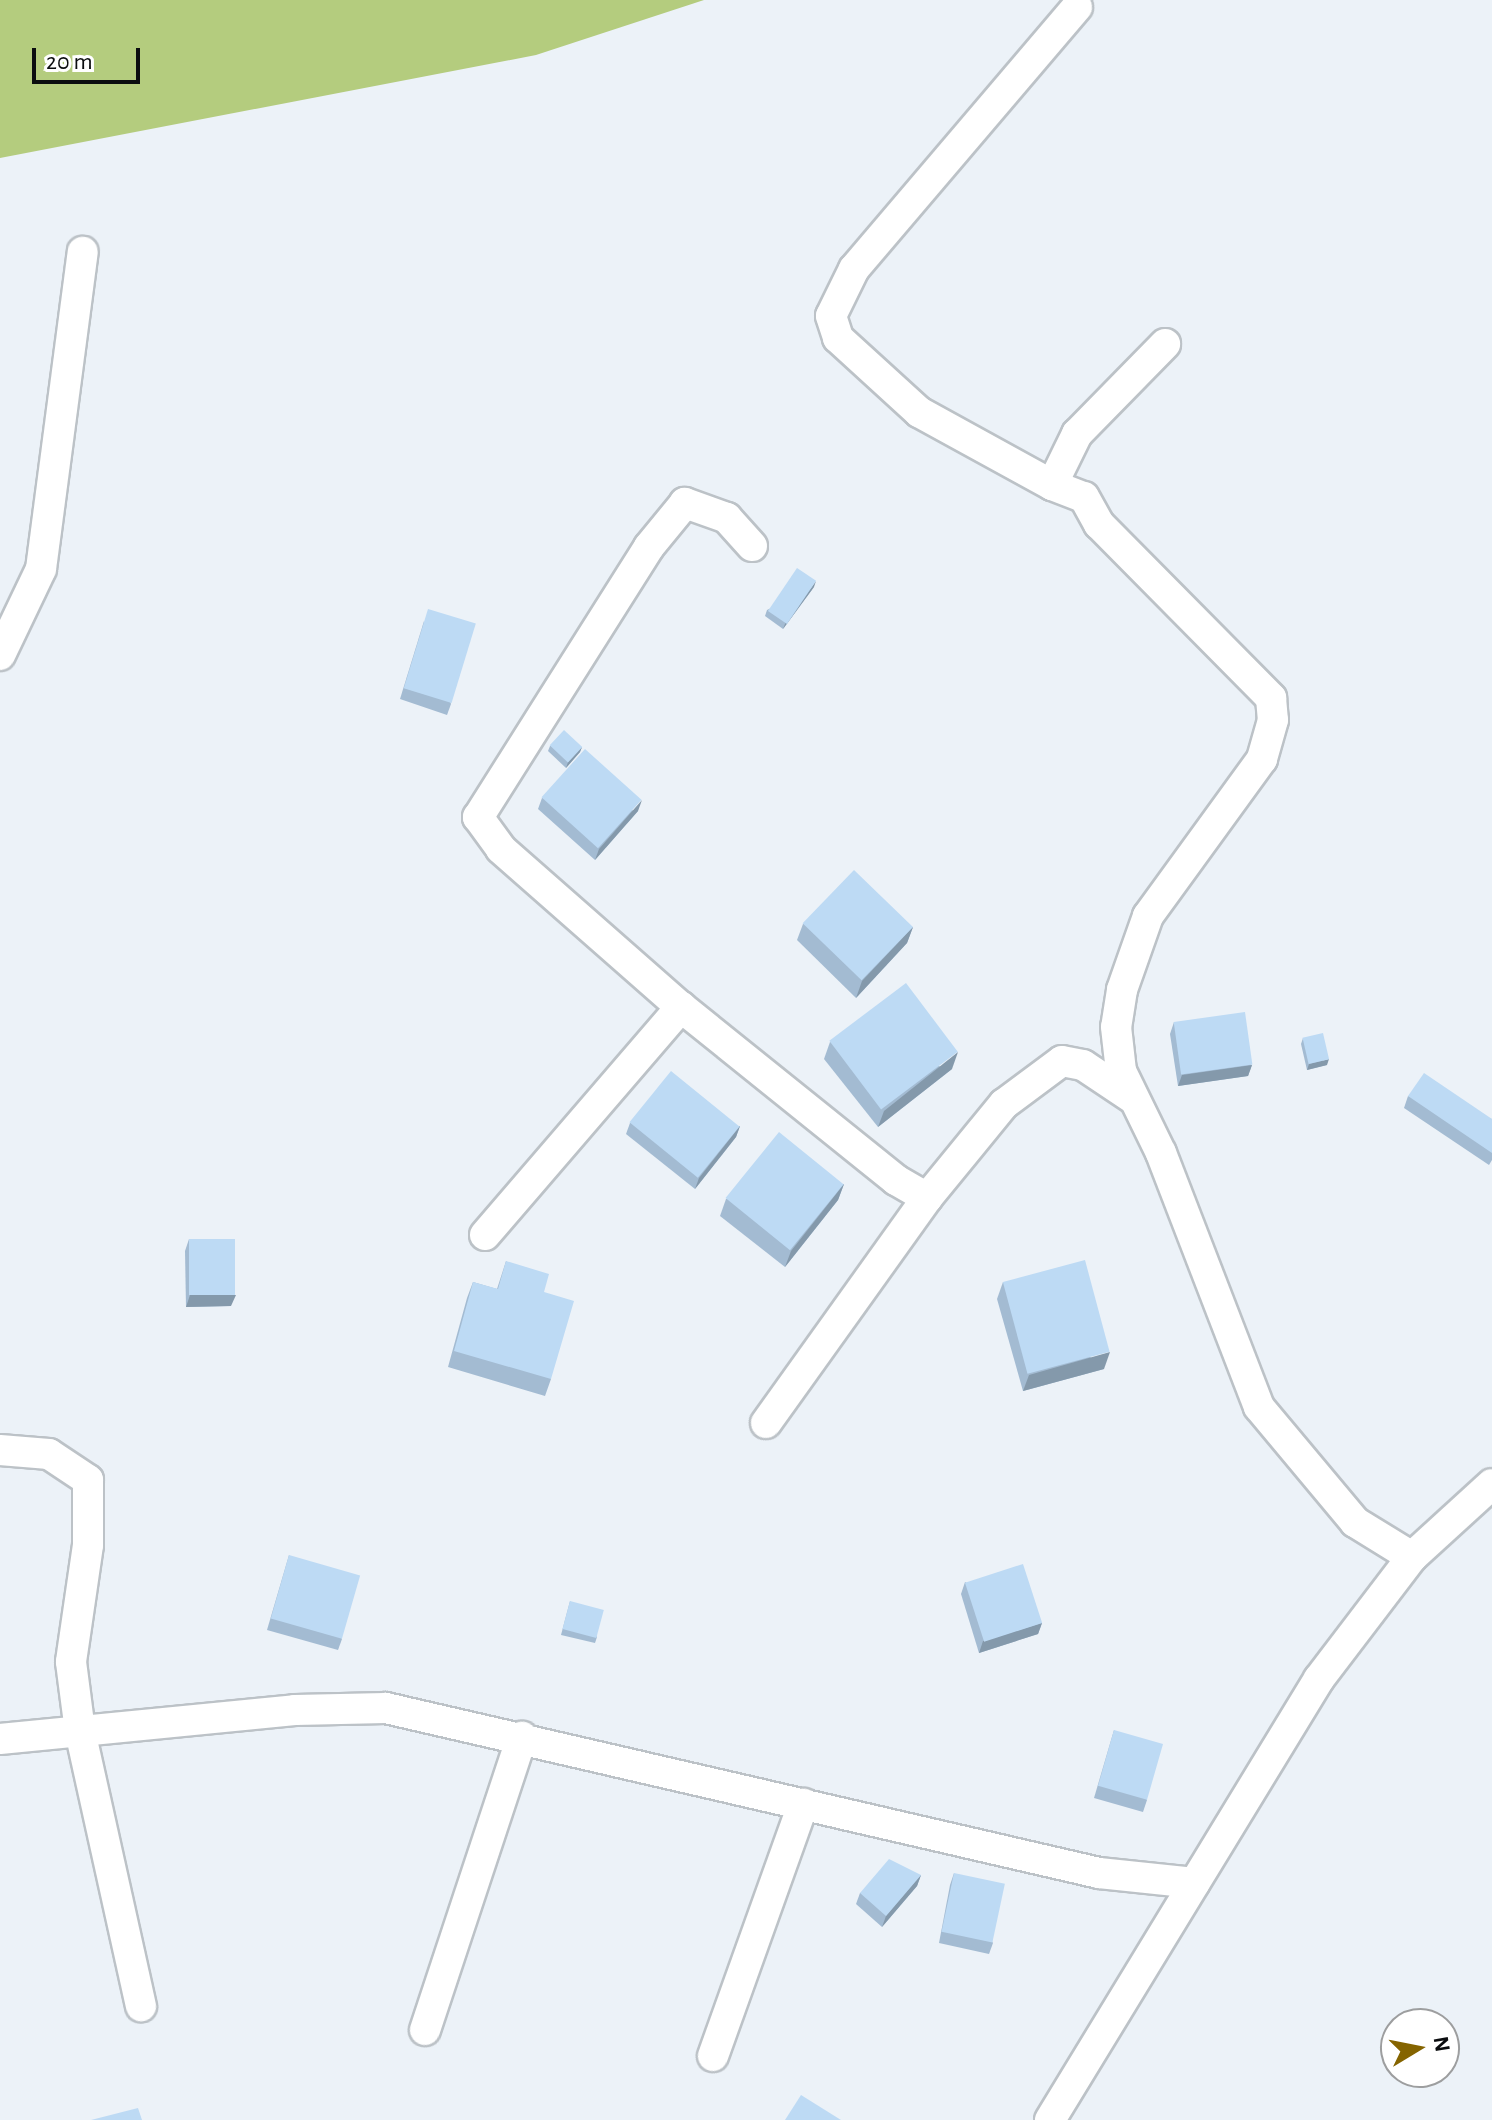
<!DOCTYPE html>
<style>
body{margin:0}
#map{position:relative;width:1492px;height:2120px;overflow:hidden;background:#ecf2f8;font-family:"Alegreya Sans",sans-serif}
div>[style]{position:absolute}
.green>*{inset:0;background:#b4cc7e}
.roads{filter:drop-shadow(2px 0 #bcc2c7) drop-shadow(-2px 0 #bcc2c7) drop-shadow(0 2px #bcc2c7) drop-shadow(0 -2px #bcc2c7)}
.street>*{height:30px;margin:-15px;padding:0 15px;transform-origin:15px;border-radius:15px;background:#fff}
.wall>*{inset:0;background:#a3bbd2}
.shaded-wall>*{inset:0;background:#8499ab}
.building>*{inset:0;background:#bddaf4;transform-origin:0 0}
span{translate:-50% -50%;white-space:nowrap;text-align:center;line-height:1.15;-webkit-text-stroke:6px #fff;paint-order:stroke}
.north{position:absolute;left:1380px;top:2008px;width:80px;height:80px;box-sizing:border-box;background:#fff;border:2px solid #9d9e9f;border-radius:50%;rotate:80deg;font-size:22px;font-weight:700;line-height:32px;text-align:center;color:#0b0d0f}
.north::after{content:'';display:block;margin:auto;width:28px;height:36px;background:#856400;clip-path:polygon(50% 0,100% 100%,50% 72%,0 100%)}
.scale{position:absolute;left:32px;top:48px;width:108px;height:36px;box-sizing:border-box;border:4px solid #0b0d0f;border-top:0;padding-left:10px;font-size:24px;line-height:28px;white-space:nowrap;color:#0b0d0f;-webkit-text-stroke:6px #fff;paint-order:stroke}
</style>
<div id="map">
<div class="green">
<div style="clip-path:polygon(0 0,704px 0,536px 55px,0 158px)"></div>
</div>
<div class="roads">
<div class="street">
<div style="left:1077px;top:7px;width:344px;rotate:130.4deg"></div>
<div style="left:854px;top:269px;width:52px;rotate:116.1deg"></div>
<div style="left:831px;top:316px;width:23px;rotate:72deg"></div>
<div style="left:838px;top:338px;width:110px;rotate:42.4deg"></div>
<div style="left:919px;top:412px;width:152px;rotate:28.8deg"></div>
<div style="left:1052px;top:485px;width:34px;rotate:21deg"></div>
<div style="left:1084px;top:497px;width:31px;rotate:61deg"></div>
<div style="left:1099px;top:524px;width:245px;rotate:45.3deg"></div>
<div style="left:1271px;top:698px;width:22px;rotate:85deg"></div>
<div style="left:1273px;top:720px;width:41px;rotate:105.8deg"></div>
<div style="left:1262px;top:759px;width:194px;rotate:126deg"></div>
<div style="left:1148px;top:916px;width:78px;rotate:109.4deg"></div>
<div style="left:1122px;top:990px;width:37px;rotate:99deg"></div>
<div style="left:1116px;top:1027px;width:44px;rotate:83.5deg"></div>
<div style="left:1121px;top:1071px;width:91px;rotate:64deg"></div>
<div style="left:1161px;top:1153px;width:272px;rotate:68.9deg"></div>
<div style="left:1259px;top:1407px;width:150px;rotate:50.1deg"></div>
<div style="left:1355px;top:1522px;width:67px;rotate:31.6deg"></div>
<div style="left:1052px;top:485px;width:57px;rotate:-63.9deg"></div>
<div style="left:1077px;top:434px;width:126px;rotate:-45.6deg"></div>
<div style="left:752px;top:546px;width:38px;rotate:-132deg"></div>
<div style="left:727px;top:518px;width:45px;rotate:-160.3deg"></div>
<div style="left:685px;top:503px;width:57px;rotate:129.3deg"></div>
<div style="left:649px;top:547px;width:320px;rotate:122.3deg"></div>
<div style="left:478px;top:817px;width:39px;rotate:54deg"></div>
<div style="left:501px;top:849px;width:240px;rotate:41.3deg"></div>
<div style="left:681px;top:1007px;width:276px;rotate:38.8deg"></div>
<div style="left:896px;top:1180px;width:36px;rotate:30deg"></div>
<div style="left:927px;top:1198px;width:122px;rotate:-50.7deg"></div>
<div style="left:1004px;top:1104px;width:72px;rotate:-36.6deg"></div>
<div style="left:1062px;top:1061px;width:21px;rotate:11deg"></div>
<div style="left:1083px;top:1065px;width:58px;rotate:33.7deg"></div>
<div style="left:0;top:655px;width:95px;rotate:-64.5deg"></div>
<div style="left:41px;top:569px;width:320px;rotate:-82.5deg"></div>
<div style="left:485px;top:1235px;width:301px;rotate:-49.3deg"></div>
<div style="left:766px;top:1423px;width:277px;rotate:-54.4deg"></div>
<div style="left:0;top:1450px;width:49px;rotate:4.7deg"></div>
<div style="left:49px;top:1454px;width:47px;rotate:33.7deg"></div>
<div style="left:88px;top:1480px;width:65px;rotate:90deg"></div>
<div style="left:88px;top:1545px;width:118px;rotate:98.3deg"></div>
<div style="left:71px;top:1662px;width:70px;rotate:82.6deg"></div>
<div style="left:80px;top:1731px;width:282px;rotate:77.5deg"></div>
<div style="left:0;top:1739px;width:296px;rotate:-5.6deg"></div>
<div style="left:295px;top:1710px;width:91px;rotate:-1.3deg"></div>
<div style="left:386px;top:1708px;width:732px;rotate:13.03deg"></div>
<div style="left:1099px;top:1873px;width:96px;rotate:6deg"></div>
<div style="left:425px;top:2030px;width:309px;rotate:-71.7deg"></div>
<div style="left:713px;top:2056px;width:268px;rotate:-70.3deg"></div>
<div style="left:1050px;top:2120px;width:517px;rotate:-58.62deg"></div>
<div style="left:1319px;top:1679px;width:153px;rotate:-52.7deg"></div>
<div style="left:1412px;top:1557px;width:108px;rotate:-42.4deg"></div>
</div>
</div>
<div class="wall">
<div style="clip-path:polygon(814px 587px,783px 629px,765px 616px,767px 610px)"></div>
<div style="clip-path:polygon(424px 621px,451px 704px,447px 715px,400px 699px)"></div>
<div style="clip-path:polygon(550px 746px,582px 747px,580px 752px,566px 768px,548px 751px)"></div>
<div style="clip-path:polygon(542px 798px,638px 811px,595px 860px,538px 809px)"></div>
<div style="clip-path:polygon(803px 924px,913px 927px,907px 943px,856px 998px,797px 940px)"></div>
<div style="clip-path:polygon(1174px 1022px,1252px 1065px,1248px 1076px,1178px 1086px,1170px 1034px)"></div>
<div style="clip-path:polygon(1303px 1038px,1327px 1065px,1307px 1070px,1301px 1044px)"></div>
<div style="clip-path:polygon(830px 1042px,952px 1069px,878px 1127px,824px 1059px)"></div>
<div style="clip-path:polygon(1408px 1096px,1492px 1119px,1492px 1160px,1489px 1165px,1404px 1108px)"></div>
<div style="clip-path:polygon(630px 1123px,740px 1126px,736px 1137px,695px 1189px,626px 1134px)"></div>
<div style="clip-path:polygon(844px 1184px,838px 1200px,785px 1267px,720px 1216px,726px 1199px)"></div>
<div style="clip-path:polygon(189px 1239px,231px 1306px,186px 1307px,185px 1251px)"></div>
<div style="clip-path:polygon(506px 1261px,544px 1292px,551px 1379px,545px 1396px,448px 1367px,467px 1298px,473px 1282px,497px 1289px)"></div>
<div style="clip-path:polygon(1003px 1282px,1104px 1369px,1023px 1391px,997px 1299px)"></div>
<div style="clip-path:polygon(289px 1555px,342px 1639px,338px 1650px,267px 1630px)"></div>
<div style="clip-path:polygon(965px 1582px,1042px 1623px,1038px 1634px,979px 1653px,961px 1594px)"></div>
<div style="clip-path:polygon(570px 1601px,597px 1637px,595px 1643px,561px 1635px)"></div>
<div style="clip-path:polygon(1114px 1730px,1147px 1800px,1143px 1812px,1094px 1798px)"></div>
<div style="clip-path:polygon(954px 1873px,993px 1943px,989px 1954px,939px 1943px,950px 1885px)"></div>
<div style="clip-path:polygon(921px 1875px,917px 1886px,882px 1927px,856px 1904px,860px 1893px)"></div>
</div>
<div class="shaded-wall">
<div style="clip-path:polygon(816px 581px,814px 587px,783px 629px,785px 624px)"></div>
<div style="clip-path:polygon(582px 747px,580px 752px,566px 768px,568px 762px)"></div>
<div style="clip-path:polygon(642px 800px,638px 811px,595px 860px,599px 849px)"></div>
<div style="clip-path:polygon(913px 927px,907px 943px,856px 998px,862px 981px)"></div>
<div style="clip-path:polygon(958px 1052px,952px 1069px,878px 1127px,884px 1111px)"></div>
<div style="clip-path:polygon(1329px 1059px,1327px 1065px,1307px 1070px,1309px 1064px)"></div>
<div style="clip-path:polygon(1252px 1065px,1248px 1076px,1178px 1086px,1182px 1075px)"></div>
<div style="clip-path:polygon(740px 1126px,736px 1137px,695px 1189px,699px 1178px)"></div>
<div style="clip-path:polygon(844px 1184px,838px 1200px,785px 1267px,791px 1251px)"></div>
<div style="clip-path:polygon(190px 1295px,236px 1295px,231px 1306px,186px 1307px)"></div>
<div style="clip-path:polygon(1110px 1352px,1104px 1369px,1023px 1391px,1029px 1375px)"></div>
<div style="clip-path:polygon(1042px 1623px,1038px 1634px,979px 1653px,983px 1641px)"></div>
<div style="clip-path:polygon(921px 1875px,917px 1886px,882px 1927px,886px 1916px)"></div>
</div>
<div class="building">
<div style="left:797px;top:568px;width:23px;height:52px;rotate:34deg"></div>
<div style="left:428px;top:609px;width:50px;height:83px;rotate:17deg"></div>
<div style="left:564px;top:730px;width:25px;height:21px;rotate:43deg"></div>
<div style="left:585px;top:749px;width:76px;height:65px;rotate:42deg"></div>
<div style="left:854px;top:870px;width:82px;height:74px;rotate:44deg"></div>
<div style="left:906px;top:983px;width:86px;height:96px;rotate:53deg"></div>
<div style="left:1245px;top:1012px;width:53px;height:72px;rotate:82deg"></div>
<div style="left:1323px;top:1033px;width:27px;height:21px;rotate:77deg"></div>
<div style="left:671px;top:1071px;width:88px;height:66px;rotate:39deg"></div>
<div style="clip-path:polygon(1424px 1073px,1492px 1119px,1492px 1153px,1408px 1096px)"></div>
<div style="left:779px;top:1132px;width:83px;height:85px;rotate:39deg"></div>
<div style="left:189px;top:1239px;width:46px;height:56px"></div>
<div style="left:1085px;top:1260px;width:95px;height:85px;rotate:75deg"></div>
<div style="clip-path:polygon(506px 1261px,549px 1274px,544px 1292px,574px 1301px,551px 1379px,454px 1351px,473px 1282px,498px 1289px)"></div>
<div style="left:289px;top:1555px;width:74px;height:66px;rotate:16deg"></div>
<div style="left:1023px;top:1564px;width:62px;height:61px;rotate:72deg"></div>
<div style="left:570px;top:1601px;width:35px;height:29px;rotate:15deg"></div>
<div style="left:1114px;top:1730px;width:51px;height:58px;rotate:16deg"></div>
<div style="clip-path:polygon(889px 1859px,921px 1875px,886px 1916px,860px 1893px)"></div>
<div style="left:954px;top:1873px;width:52px;height:60px;rotate:12deg"></div>
<div style="clip-path:polygon(801px 2095px,841px 2120px,785px 2120px)"></div>
<div style="clip-path:polygon(138px 2108px,142px 2120px,91px 2120px)"></div>
</div>
<div class="north">N</div>
<div class="scale">20 m</div>
</div>
